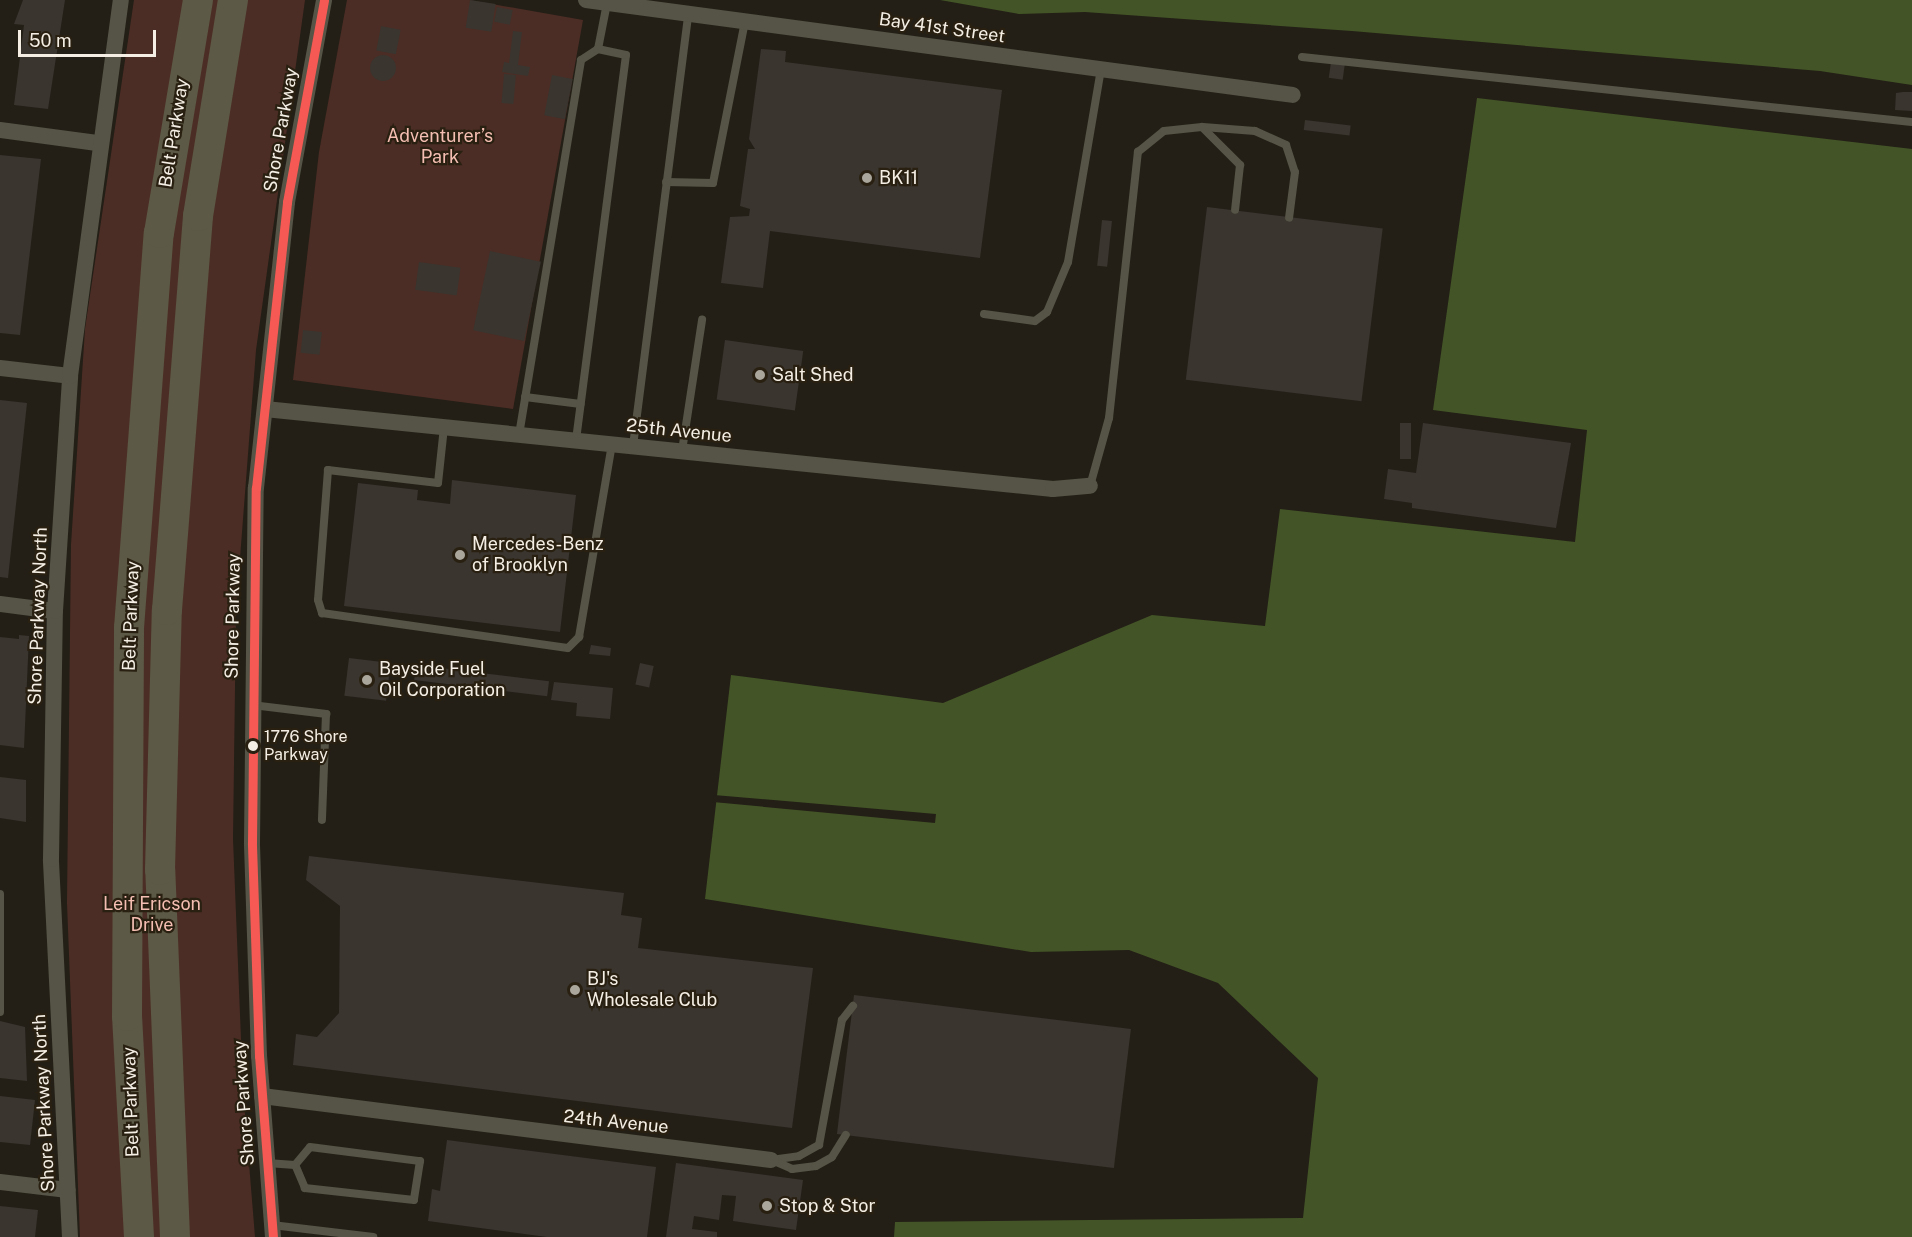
<!DOCTYPE html>
<meta charset="utf-8">
<style>
body{margin:0}
#map{position:relative;width:1912px;height:1237px;overflow:hidden;background:#231f17;font-family:"Public Sans",sans-serif}
div>[style]{position:absolute}
.green>*{inset:0;background:#4c2d25}
.water>*{inset:0;background:#435526}
.pier>*{inset:0;background:#231f17}
.building>*{inset:0;background:#3a352f;transform-origin:0 0}
.round{border-radius:50%}
.service>*{height:8px;margin:-4px;padding:0 4px;transform-origin:4px;border-radius:4px;background:#555446}
.minor>*{height:16px;margin:-8px;padding:0 8px;transform-origin:8px;border-radius:8px;background:#555446}
.motorway>*{height:30px;margin:-15px;padding:0 15px;transform-origin:15px;border-radius:15px;background:#5c5946}
.bus-1>*{height:9px;margin:-4.5px;padding:0 4.5px;transform-origin:4.5px;border-radius:4.5px;background:#f65953}
.dots>*{width:16px;height:16px;translate:-50% -50%;box-sizing:border-box;border:3px solid #292011;border-radius:50%}
span{translate:-50% -50%;white-space:nowrap;text-align:center;line-height:1.15;-webkit-text-stroke:4.5px #292011;paint-order:stroke}
.bus-label{font-size:16px;color:#f4eee4}
.left{translate:0 -50%;text-align:left}
.street-label{font-size:18px;color:#f4eee4}
.park-label{font-size:18px;color:#f4beb2}
.poi-label{font-size:18px;color:#f4eee4}
.scale{position:absolute;left:18px;top:30px;width:138px;height:27px;box-sizing:border-box;border:3px solid #f4eee4;border-top:0;padding-left:8px;font-size:18px;line-height:21px;white-space:nowrap;color:#f4eee4;-webkit-text-stroke:4px #292011;paint-order:stroke}
</style>
<div id="map">
<div class="green">
<div style="clip-path:polygon(134px 0,305px 0,256px 350px,236px 610px,233px 839px,243px 1090px,255px 1237px,80px 1237px,67px 903px,71px 545px,85px 329px)"></div>
<div style="clip-path:polygon(347px 0,469px 0,583px 20px,513px 409px,293px 380px,319px 152px)"></div>
</div>
<div class="water">
<div style="clip-path:polygon(940px 0,1912px 0,1912px 85px,1820px 71px,1352px 31px,1085px 12px,1019px 14px)"></div>
<div style="clip-path:polygon(1477px 98px,1912px 149px,1912px 1237px,894px 1237px,895px 1222px,1303px 1218px,1318px 1078px,1218px 983px,1129px 950px,1031px 952px,705px 899px,731px 675px,943px 703px,1152px 615px,1265px 626px,1280px 509px,1575px 542px,1587px 430px,1433px 410px)"></div>
</div>
<div class="pier">
<div style="clip-path:polygon(714px 795px,936px 814px,935px 823px,713px 802px)"></div>
</div>
<div class="building">
<div style="clip-path:polygon(23px 0,65px 0,48px 109px,14px 105px,24px 25px,14px 24px)"></div>
<div style="left:470px;top:0;width:26px;height:28px;rotate:9deg"></div>
<div style="left:497px;top:7px;width:16px;height:15px;rotate:11deg"></div>
<div style="left:381px;top:26px;width:20px;height:25px;rotate:11deg"></div>
<div style="clip-path:polygon(513px 31px,522px 32px,518px 65px,530px 67px,528px 76px,502px 72px,504px 62px,509px 63px)"></div>
<div style="clip-path:polygon(761px 49px,786px 51px,785px 62px,1002px 90px,980px 258px,770px 231px,763px 288px,721px 283px,730px 217px,749px 216px,750px 209px,740px 206px,748px 149px,755px 149px,749px 139px)"></div>
<div class="round" style="left:370px;top:55px;width:26px;height:26px"></div>
<div style="left:1331px;top:62px;width:14px;height:16px;rotate:8deg"></div>
<div style="left:504px;top:74px;width:12px;height:29px;rotate:5deg"></div>
<div style="left:552px;top:75px;width:21px;height:41px;rotate:11deg"></div>
<div style="clip-path:polygon(1903px 92px,1912px 92px,1912px 111px,1895px 110px,1896px 93px)"></div>
<div style="left:1305px;top:120px;width:46px;height:10px;rotate:7deg"></div>
<div style="clip-path:polygon(0 155px,41px 159px,20px 335px,0 333px)"></div>
<div style="left:1207px;top:207px;width:177px;height:174px;rotate:7deg"></div>
<div style="left:1102px;top:220px;width:10px;height:46px;rotate:6deg"></div>
<div style="left:490px;top:251px;width:52px;height:81px;rotate:12deg"></div>
<div style="left:419px;top:262px;width:42px;height:28px;rotate:8deg"></div>
<div style="left:303px;top:330px;width:19px;height:23px;rotate:6deg"></div>
<div style="left:725px;top:340px;width:79px;height:60px;rotate:8deg"></div>
<div style="clip-path:polygon(0 400px,27px 403px,8px 578px,0 577px)"></div>
<div style="left:1400px;top:423px;width:11px;height:36px"></div>
<div style="clip-path:polygon(1423px 423px,1571px 443px,1556px 528px,1412px 508px,1412px 503px,1384px 499px,1388px 469px,1416px 473px)"></div>
<div style="clip-path:polygon(452px 480px,576px 495px,560px 632px,344px 606px,358px 483px,418px 490px,417px 500px,450px 504px)"></div>
<div style="clip-path:polygon(19px 635px,29px 636px,24px 748px,0 745px,0 637px,19px 639px)"></div>
<div style="clip-path:polygon(591px 645px,611px 648px,610px 656px,589px 654px)"></div>
<div style="left:349px;top:658px;width:42px;height:38px;rotate:7deg"></div>
<div style="left:640px;top:663px;width:14px;height:22px;rotate:12deg"></div>
<div style="left:416px;top:665px;width:134px;height:15px;rotate:7deg"></div>
<div style="clip-path:polygon(554px 682px,613px 688px,610px 719px,576px 716px,577px 703px,551px 700px)"></div>
<div style="clip-path:polygon(0 777px,26px 780px,26px 822px,0 818px)"></div>
<div style="clip-path:polygon(309px 856px,624px 893px,621px 915px,642px 918px,638px 948px,813px 968px,792px 1128px,293px 1065px,296px 1034px,317px 1037px,339px 1013px,340px 906px,306px 880px)"></div>
<div style="left:854px;top:995px;width:279px;height:140px;rotate:7deg"></div>
<div style="clip-path:polygon(0 1021px,25px 1027px,27px 1081px,0 1078px)"></div>
<div style="clip-path:polygon(0 1096px,35px 1100px,30px 1145px,0 1142px)"></div>
<div style="clip-path:polygon(447px 1140px,656px 1167px,647px 1237px,547px 1237px,428px 1221px,432px 1189px,440px 1191px)"></div>
<div style="clip-path:polygon(676px 1163px,803px 1180px,796px 1230px,733px 1221px,736px 1196px,722px 1195px,719px 1220px,694px 1216px,692px 1229px,717px 1232px,717px 1237px,666px 1237px)"></div>
<div style="clip-path:polygon(0 1206px,38px 1210px,35px 1237px,0 1237px)"></div>
</div>
<div class="service">
<div style="left:1302px;top:57px;width:613px;rotate:6.08deg"></div>
<div style="left:1203px;top:127px;width:52px;rotate:4.4deg"></div>
<div style="left:1255px;top:131px;width:34px;rotate:24deg"></div>
<div style="left:1286px;top:145px;width:28px;rotate:72deg"></div>
<div style="left:1295px;top:172px;width:46px;rotate:97.4deg"></div>
<div style="left:666px;top:182px;width:47px;rotate:1.2deg"></div>
<div style="left:713px;top:183px;width:165px;rotate:-78.8deg"></div>
<div style="left:984px;top:314px;width:51px;rotate:7.8deg"></div>
<div style="left:1035px;top:321px;width:15px;rotate:-37deg"></div>
<div style="left:1047px;top:312px;width:54px;rotate:-67.2deg"></div>
<div style="left:1068px;top:262px;width:196px;rotate:-80.3deg"></div>
<div style="left:525px;top:397px;width:56px;rotate:7.1deg"></div>
<div style="left:444px;top:427px;width:56px;rotate:96.1deg"></div>
<div style="left:438px;top:483px;width:111px;rotate:-173.3deg"></div>
<div style="left:328px;top:470px;width:130px;rotate:94.4deg"></div>
<div style="left:318px;top:600px;width:14px;rotate:73deg"></div>
<div style="left:322px;top:613px;width:248px;rotate:8.1deg"></div>
<div style="left:568px;top:648px;width:16px;rotate:-45deg"></div>
<div style="left:579px;top:637px;width:196px;rotate:-80.3deg"></div>
<div style="left:519px;top:435px;width:380px;rotate:-80.6deg"></div>
<div style="left:581px;top:60px;width:20px;rotate:-33deg"></div>
<div style="left:598px;top:49px;width:47px;rotate:-78.9deg"></div>
<div style="left:576px;top:440px;width:388px;rotate:-82.6deg"></div>
<div style="left:626px;top:55px;width:29px;rotate:-168deg"></div>
<div style="left:633px;top:446px;width:435px;rotate:-82.7deg"></div>
<div style="left:682px;top:451px;width:133px;rotate:-81.3deg"></div>
<div style="left:1090px;top:486px;width:71px;rotate:-74.4deg"></div>
<div style="left:1109px;top:418px;width:268px;rotate:-83.8deg"></div>
<div style="left:1138px;top:152px;width:33px;rotate:-39deg"></div>
<div style="left:1164px;top:131px;width:38px;rotate:-6deg"></div>
<div style="left:1202px;top:127px;width:54px;rotate:45deg"></div>
<div style="left:1240px;top:165px;width:45px;rotate:96.3deg"></div>
<div style="left:252px;top:705px;width:75px;rotate:6.9deg"></div>
<div style="left:326px;top:714px;width:106px;rotate:92.2deg"></div>
<div style="left:0;top:894px;width:118px;rotate:90deg"></div>
<div style="left:310px;top:1147px;width:111px;rotate:7.3deg"></div>
<div style="left:420px;top:1161px;width:39px;rotate:99deg"></div>
<div style="left:414px;top:1200px;width:110px;rotate:-173.7deg"></div>
<div style="left:305px;top:1188px;width:25px;rotate:-113deg"></div>
<div style="left:295px;top:1165px;width:23px;rotate:-50deg"></div>
<div style="left:771px;top:1160px;width:28px;rotate:-8deg"></div>
<div style="left:799px;top:1156px;width:23px;rotate:-29deg"></div>
<div style="left:819px;top:1145px;width:127px;rotate:-79.6deg"></div>
<div style="left:842px;top:1020px;width:18px;rotate:-52deg"></div>
<div style="left:772px;top:1160px;width:22px;rotate:24deg"></div>
<div style="left:792px;top:1169px;width:24px;rotate:-7deg"></div>
<div style="left:816px;top:1166px;width:18px;rotate:-29deg"></div>
<div style="left:832px;top:1157px;width:26px;rotate:-58deg"></div>
<div style="left:267px;top:1163px;width:28px;rotate:4deg"></div>
<div style="left:272px;top:1225px;width:102px;rotate:6.8deg"></div>
</div>
<div class="minor">
<div style="left:586px;top:0;width:713px;rotate:7.65deg"></div>
<div style="left:0;top:130px;width:98px;rotate:7.6deg"></div>
<div style="left:0;top:368px;width:70px;rotate:6.5deg"></div>
<div style="left:265px;top:409px;width:792px;rotate:5.8deg"></div>
<div style="left:1053px;top:489px;width:37px;rotate:-5deg"></div>
<div style="left:0;top:604px;width:55px;rotate:7.3deg"></div>
<div style="left:262px;top:1096px;width:513px;rotate:7.17deg"></div>
<div style="left:0;top:1182px;width:68px;rotate:6.7deg"></div>
<div style="left:70px;top:1237px;width:378px;rotate:-92.9deg"></div>
<div style="left:51px;top:859px;width:248px;rotate:-89.1deg"></div>
<div style="left:55px;top:611px;width:235px;rotate:-86.3deg"></div>
<div style="left:70px;top:376px;width:379px;rotate:-82.3deg"></div>
<div style="left:273px;top:1237px;width:182px;rotate:-94.4deg"></div>
<div style="left:259px;top:1056px;width:213px;rotate:-91.9deg"></div>
<div style="left:252px;top:843px;width:355px;rotate:-89.4deg"></div>
<div style="left:256px;top:488px;width:288px;rotate:-83.8deg"></div>
<div style="left:287px;top:202px;width:205px;rotate:-79.6deg"></div>
</div>
<div class="motorway">
<div style="left:139px;top:1237px;width:221px;rotate:-93.1deg"></div>
<div style="left:127px;top:1016px;width:388px;rotate:-89.7deg"></div>
<div style="left:129px;top:628px;width:396px;rotate:-85.7deg"></div>
<div style="left:159px;top:233px;width:236px;rotate:-80.5deg"></div>
<div style="left:175px;top:1237px;width:367px;rotate:-92.3deg"></div>
<div style="left:160px;top:870px;width:260px;rotate:-88.5deg"></div>
<div style="left:167px;top:610px;width:395px;rotate:-85.5deg"></div>
<div style="left:198px;top:216px;width:219px;rotate:-80.8deg"></div>
</div>
<div class="bus-1">
<div style="left:273px;top:1237px;width:182px;rotate:-94.4deg"></div>
<div style="left:259px;top:1056px;width:213px;rotate:-91.9deg"></div>
<div style="left:252px;top:843px;width:355px;rotate:-89.4deg"></div>
<div style="left:256px;top:488px;width:288px;rotate:-83.8deg"></div>
<div style="left:287px;top:202px;width:205px;rotate:-79.6deg"></div>
</div>
<div class="dots">
<div style="left:867px;top:178px;background:#aba69c"></div>
<div style="left:760px;top:375px;background:#aba69c"></div>
<div style="left:460px;top:555px;background:#aba69c"></div>
<div style="left:367px;top:680px;background:#aba69c"></div>
<div style="left:253px;top:746px;background:#f4eee4"></div>
<div style="left:575px;top:990px;background:#aba69c"></div>
<div style="left:767px;top:1206px;background:#aba69c"></div>
</div>
<div class="bus-label">
<span class="left" style="left:264px;top:746px">1776 Shore<br>Parkway</span>
</div>
<div class="street-label">
<span style="left:942px;top:28px;rotate:8deg">Bay 41st Street</span>
<span style="left:281px;top:130px;rotate:-80deg">Shore Parkway</span>
<span style="left:174px;top:133px;rotate:-81deg">Belt Parkway</span>
<span style="left:679px;top:431px;rotate:6deg">25th Avenue</span>
<span style="left:38px;top:616px;rotate:-88deg">Shore Parkway North</span>
<span style="left:131px;top:616px;rotate:-88deg">Belt Parkway</span>
<span style="left:233px;top:616px;rotate:-89deg">Shore Parkway</span>
<span style="left:131px;top:1102px;rotate:-92deg">Belt Parkway</span>
<span style="left:44px;top:1103px;rotate:-93deg">Shore Parkway North</span>
<span style="left:244px;top:1103px;rotate:-94deg">Shore Parkway</span>
<span style="left:616px;top:1122px;rotate:6deg">24th Avenue</span>
</div>
<div class="park-label">
<span style="left:440px;top:147px">Adventurer’s<br>Park</span>
<span style="left:152px;top:915px">Leif Ericson<br>Drive</span>
</div>
<div class="poi-label">
<span class="left" style="left:879px;top:178px">BK11</span>
<span class="left" style="left:772px;top:375px">Salt Shed</span>
<span class="left" style="left:472px;top:555px">Mercedes-Benz<br>of Brooklyn</span>
<span class="left" style="left:379px;top:680px">Bayside Fuel<br>Oil Corporation</span>
<span class="left" style="left:587px;top:990px">BJ's<br>Wholesale Club</span>
<span class="left" style="left:779px;top:1206px">Stop &amp; Stor</span>
</div>
<div class="scale">50 m</div>
</div>
